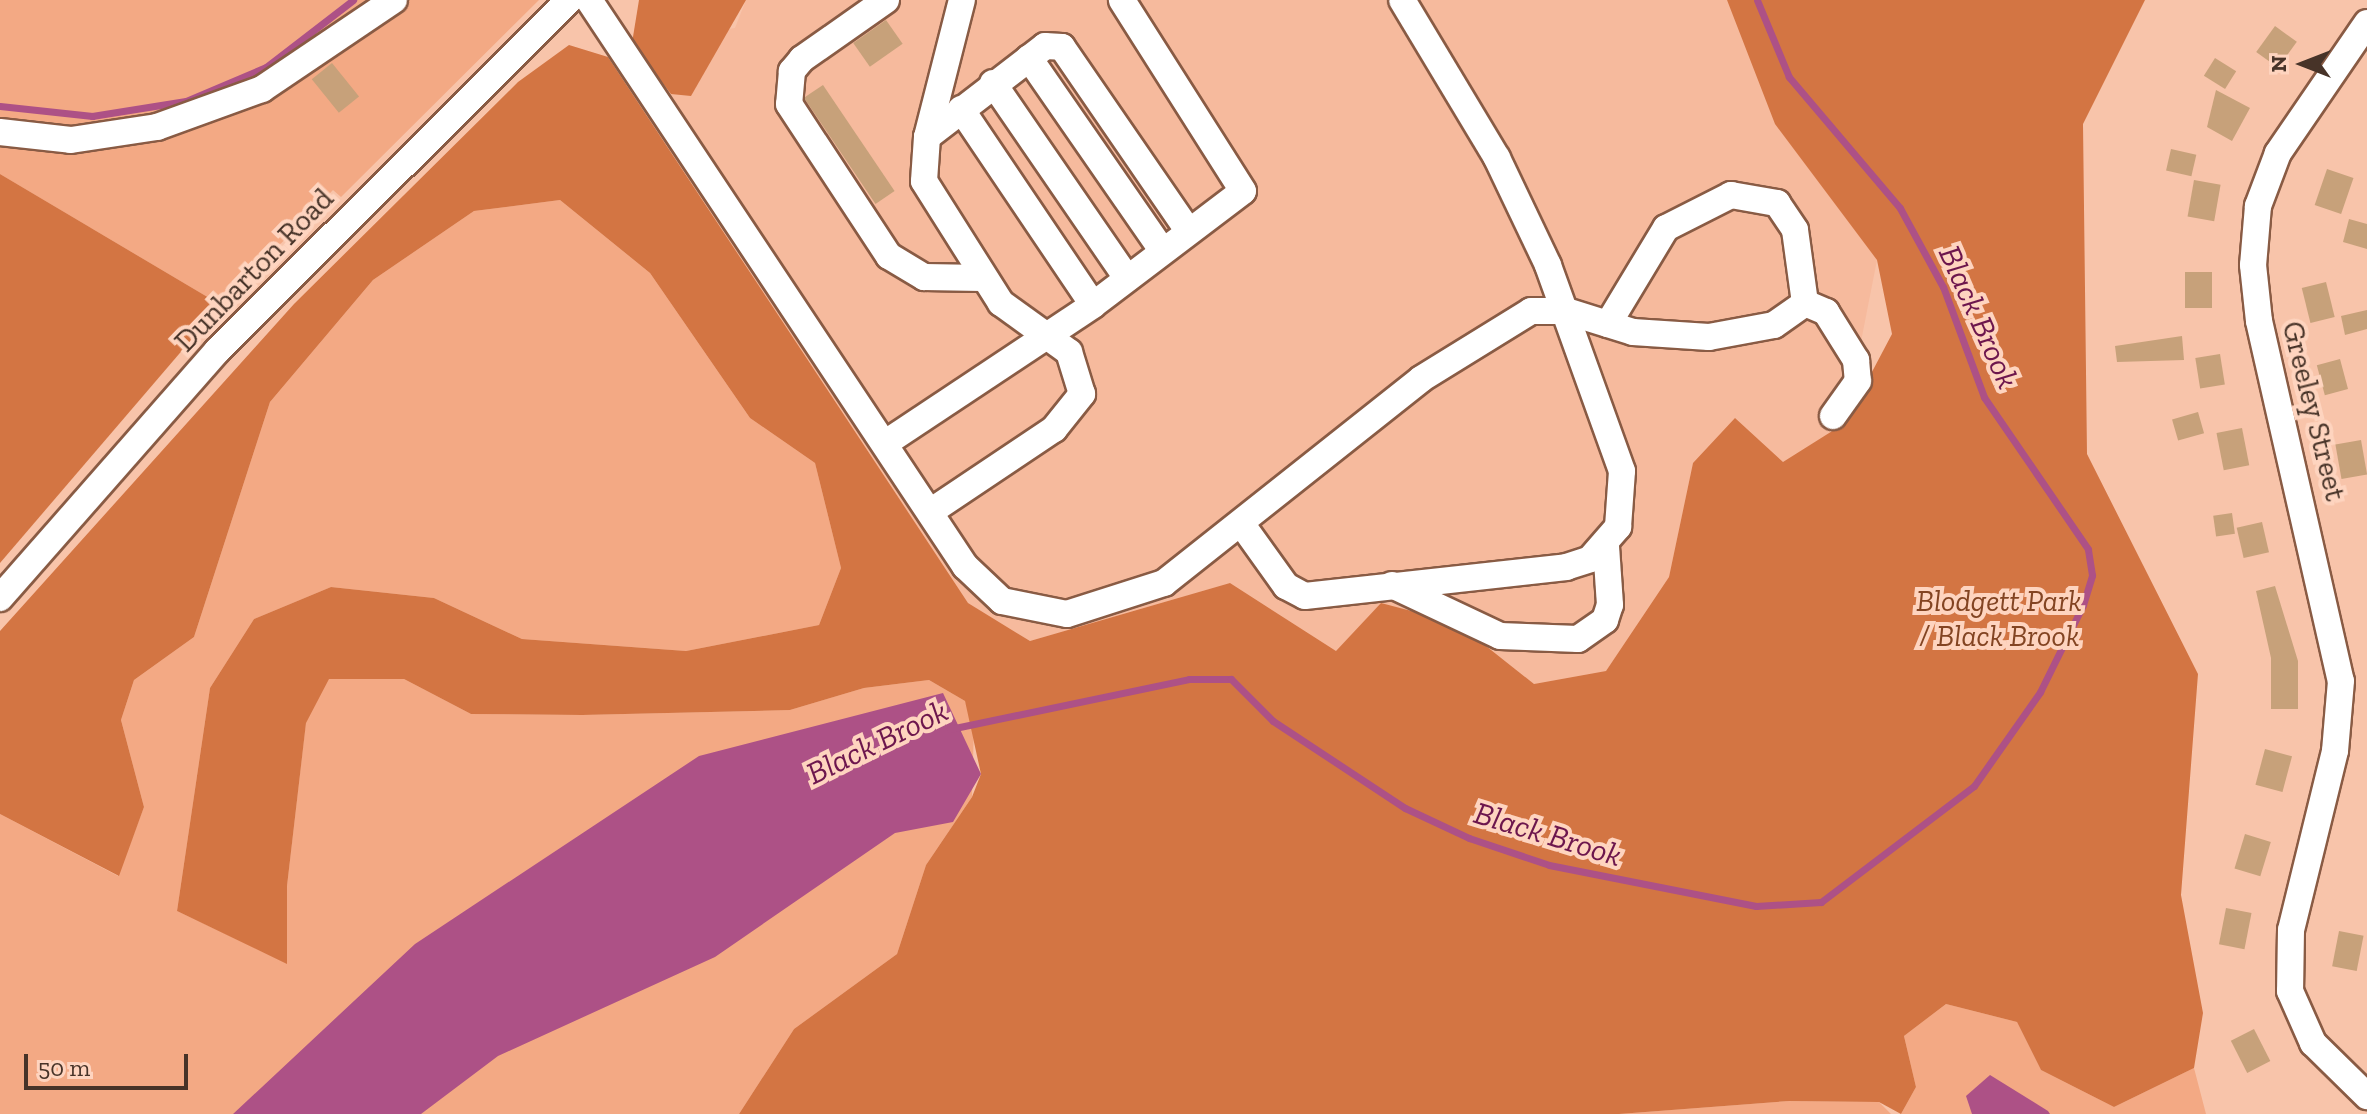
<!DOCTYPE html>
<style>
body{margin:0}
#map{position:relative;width:2367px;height:1114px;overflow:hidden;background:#f8c4aa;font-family:"Zilla Slab",serif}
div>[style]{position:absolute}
.built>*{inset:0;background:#f6ba9d}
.green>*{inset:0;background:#f3a984}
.forest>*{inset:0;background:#d37543}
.water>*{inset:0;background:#ad5186}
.stream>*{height:7px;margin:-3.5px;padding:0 3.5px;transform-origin:3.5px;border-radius:3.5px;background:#ad5186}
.building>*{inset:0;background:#c7a17a;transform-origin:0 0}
.roads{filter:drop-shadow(2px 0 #895b44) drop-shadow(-2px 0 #895b44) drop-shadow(0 2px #895b44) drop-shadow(0 -2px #895b44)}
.minor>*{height:26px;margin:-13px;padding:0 13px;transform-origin:13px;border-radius:13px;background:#fff}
span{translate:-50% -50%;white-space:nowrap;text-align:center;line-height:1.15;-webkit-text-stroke:8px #fed4bf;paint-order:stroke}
.street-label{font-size:30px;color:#473328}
.park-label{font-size:30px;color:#834422;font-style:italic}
.water-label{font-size:32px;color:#6d164d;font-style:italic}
.north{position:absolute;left:2263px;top:24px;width:80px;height:80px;-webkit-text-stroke:6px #fed4bf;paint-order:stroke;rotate:270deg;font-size:22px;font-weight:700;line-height:32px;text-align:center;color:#473328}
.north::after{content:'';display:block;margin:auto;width:28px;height:36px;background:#473328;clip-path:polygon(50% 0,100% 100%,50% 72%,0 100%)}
.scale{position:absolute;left:24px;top:1054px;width:164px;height:36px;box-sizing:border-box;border:4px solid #473328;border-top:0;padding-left:10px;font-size:24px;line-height:28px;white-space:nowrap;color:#473328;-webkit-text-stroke:6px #fed4bf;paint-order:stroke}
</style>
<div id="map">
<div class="built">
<div style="clip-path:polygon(746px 0,1727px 0,1877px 260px,1845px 423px,1783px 463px,1693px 463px,1669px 577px,1606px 671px,1534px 684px,1457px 623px,1336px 651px,1230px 583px,1030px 641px,968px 603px,608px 57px,632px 43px,735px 28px)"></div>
</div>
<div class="green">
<div style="clip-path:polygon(0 0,539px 0,341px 197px,333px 190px,221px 305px,0 174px)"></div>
<div style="clip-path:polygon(560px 200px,650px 273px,750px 418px,815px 463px,841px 568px,819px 625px,686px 651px,522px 639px,434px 598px,331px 587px,254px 619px,210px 688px,177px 911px,287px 963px,287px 886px,306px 722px,328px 679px,404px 679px,471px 714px,582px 715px,790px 710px,864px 688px,929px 680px,965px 701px,974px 725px,972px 797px,926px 865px,897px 954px,794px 1029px,739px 1114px,0 1114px,0 814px,118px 876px,144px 807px,121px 720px,134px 680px,194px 637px,270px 402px,373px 280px,474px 211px)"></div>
<div style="clip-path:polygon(1946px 1004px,2017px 1022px,2041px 1070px,2114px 1107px,2194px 1068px,2206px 1114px,1901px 1114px,1916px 1087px,1904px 1036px)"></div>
<div style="clip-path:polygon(1789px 1101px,1879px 1102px,1891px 1114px,1619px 1114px)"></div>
</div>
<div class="forest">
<div style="clip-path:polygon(639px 0,746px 0,691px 96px,671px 94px,632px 43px)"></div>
<div style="clip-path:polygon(1727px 0,2145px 0,2083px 124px,2087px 454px,2198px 674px,2181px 895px,2203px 1013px,2194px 1068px,2114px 1107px,2041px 1070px,2017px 1022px,1946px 1004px,1904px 1036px,1916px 1087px,1901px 1114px,1879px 1102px,1789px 1101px,1619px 1114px,739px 1114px,794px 1029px,897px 954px,926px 865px,972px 797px,981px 774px,965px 701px,929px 680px,864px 688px,790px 710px,582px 715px,471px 714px,404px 679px,329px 679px,306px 723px,287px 886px,287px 964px,177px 911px,210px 688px,254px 619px,331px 587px,434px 598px,522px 639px,686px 651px,819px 625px,841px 568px,815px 463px,750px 418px,650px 273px,560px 200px,474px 211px,373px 280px,270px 402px,194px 637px,134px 680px,121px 720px,144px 807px,119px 876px,0 814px,0 631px,294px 304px,518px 82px,569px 45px,608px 57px,968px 603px,1030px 641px,1230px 583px,1336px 651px,1381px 603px,1457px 623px,1534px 684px,1606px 671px,1669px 577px,1693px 463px,1735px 418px,1783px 462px,1845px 423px,1892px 334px,1877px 260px,1775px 124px)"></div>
<div style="clip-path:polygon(0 174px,221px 305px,0 563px)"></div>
</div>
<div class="water">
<div style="clip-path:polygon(943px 693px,981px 774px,953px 822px,895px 833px,715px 957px,498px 1056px,421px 1114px,233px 1114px,415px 944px,699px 756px)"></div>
<div style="clip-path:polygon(1990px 1075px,2048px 1111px,2050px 1114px,1972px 1114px,1966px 1096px)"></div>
</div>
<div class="stream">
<div style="left:0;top:106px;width:93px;rotate:6.2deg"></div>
<div style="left:92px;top:116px;width:95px;rotate:-9.1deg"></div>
<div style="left:186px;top:101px;width:87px;rotate:-23deg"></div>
<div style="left:266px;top:67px;width:110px;rotate:-37.6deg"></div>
<div style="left:950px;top:729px;width:244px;rotate:-11.8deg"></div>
<div style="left:1189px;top:679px;width:42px"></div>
<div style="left:1231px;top:679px;width:59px;rotate:45deg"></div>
<div style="left:1273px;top:721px;width:158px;rotate:33.4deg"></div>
<div style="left:1405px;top:808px;width:71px;rotate:25.1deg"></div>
<div style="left:1469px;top:838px;width:84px;rotate:18.6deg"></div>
<div style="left:1549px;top:865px;width:211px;rotate:11.2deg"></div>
<div style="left:1756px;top:906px;width:65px;rotate:-3.5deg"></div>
<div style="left:1821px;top:902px;width:192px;rotate:-37.2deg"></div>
<div style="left:1974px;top:786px;width:115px;rotate:-54.9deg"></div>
<div style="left:2040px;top:692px;width:97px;rotate:-63.7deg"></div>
<div style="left:2083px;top:605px;width:31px;rotate:-73deg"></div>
<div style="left:2092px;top:575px;width:26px;rotate:-99deg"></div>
<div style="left:2088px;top:549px;width:184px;rotate:-124.4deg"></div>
<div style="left:1984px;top:397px;width:117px;rotate:-110.4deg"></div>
<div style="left:1943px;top:287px;width:90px;rotate:-118.6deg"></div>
<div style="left:1900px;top:208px;width:172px;rotate:-130.3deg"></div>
<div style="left:1789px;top:77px;width:83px;rotate:-112.6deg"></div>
</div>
<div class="building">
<div style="left:886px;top:20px;width:29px;height:40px;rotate:55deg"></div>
<div style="left:2275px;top:26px;width:27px;height:32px;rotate:36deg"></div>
<div style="left:2215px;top:58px;width:25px;height:21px;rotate:32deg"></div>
<div style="left:332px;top:63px;width:43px;height:26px;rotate:51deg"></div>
<div style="left:823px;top:85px;width:128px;height:23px;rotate:56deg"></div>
<div style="clip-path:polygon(2216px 90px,2250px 108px,2232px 141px,2207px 127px)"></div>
<div style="left:2171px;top:149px;width:26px;height:22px;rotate:13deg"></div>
<div style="left:2327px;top:169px;width:28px;height:38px;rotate:19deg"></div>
<div style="left:2194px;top:180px;width:27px;height:37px;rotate:10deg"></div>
<div style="clip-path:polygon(2349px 219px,2367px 224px,2367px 249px,2343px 242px)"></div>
<div style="left:2185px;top:272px;width:27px;height:36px"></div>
<div style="left:2326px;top:282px;width:36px;height:25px;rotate:76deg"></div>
<div style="clip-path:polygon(2367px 310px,2367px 329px,2345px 335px,2341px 316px)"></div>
<div style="clip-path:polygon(2182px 336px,2184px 360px,2117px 362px,2115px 346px)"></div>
<div style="left:2220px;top:354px;width:31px;height:25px;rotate:81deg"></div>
<div style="left:2340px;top:359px;width:31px;height:24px;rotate:75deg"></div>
<div style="left:2198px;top:412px;width:22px;height:27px;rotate:74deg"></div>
<div style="left:2242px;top:428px;width:38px;height:26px;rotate:79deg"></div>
<div style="left:2361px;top:440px;width:35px;height:26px;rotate:80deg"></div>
<div style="left:2232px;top:513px;width:21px;height:19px;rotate:82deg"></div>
<div style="left:2262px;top:522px;width:31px;height:26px;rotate:77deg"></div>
<div style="clip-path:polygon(2275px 586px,2298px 661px,2298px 709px,2271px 709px,2271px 658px,2256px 591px)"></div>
<div style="left:2265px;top:749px;width:28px;height:37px;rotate:15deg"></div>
<div style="left:2245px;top:834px;width:27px;height:36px;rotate:17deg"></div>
<div style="left:2226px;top:908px;width:26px;height:37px;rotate:11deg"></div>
<div style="left:2339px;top:931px;width:25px;height:36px;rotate:11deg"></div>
<div style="left:2254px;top:1029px;width:36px;height:26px;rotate:63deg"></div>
</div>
<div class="roads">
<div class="minor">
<div style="left:589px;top:0;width:680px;rotate:56.4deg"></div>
<div style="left:965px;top:566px;width:51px;rotate:43.4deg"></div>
<div style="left:1002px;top:601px;width:66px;rotate:11.3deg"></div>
<div style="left:1067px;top:614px;width:102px;rotate:-17.7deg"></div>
<div style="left:1164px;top:583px;width:328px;rotate:-38.4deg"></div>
<div style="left:1421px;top:379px;width:129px;rotate:-31.7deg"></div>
<div style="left:1531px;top:311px;width:35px"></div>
<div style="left:1566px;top:311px;width:70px;rotate:17.4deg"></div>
<div style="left:1633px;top:332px;width:76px;rotate:3.8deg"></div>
<div style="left:1709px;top:337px;width:66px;rotate:-10.5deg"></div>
<div style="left:1774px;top:325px;width:38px;rotate:-35deg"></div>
<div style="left:1805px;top:303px;width:23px;rotate:23deg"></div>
<div style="left:1826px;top:312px;width:57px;rotate:58deg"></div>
<div style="left:1856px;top:360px;width:21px;rotate:85deg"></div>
<div style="left:1858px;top:381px;width:43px;rotate:125.5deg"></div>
<div style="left:886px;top:0;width:103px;rotate:144.9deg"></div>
<div style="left:802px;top:59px;width:16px;rotate:130deg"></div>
<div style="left:792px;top:71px;width:33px;rotate:95deg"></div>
<div style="left:789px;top:104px;width:182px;rotate:56.7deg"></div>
<div style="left:889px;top:256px;width:41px;rotate:31deg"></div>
<div style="left:924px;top:277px;width:58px;rotate:1deg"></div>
<div style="left:2367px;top:23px;width:158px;rotate:124.4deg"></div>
<div style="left:2278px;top:153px;width:57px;rotate:110.7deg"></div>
<div style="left:2258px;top:206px;width:59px;rotate:94.8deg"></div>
<div style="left:2253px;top:265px;width:56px;rotate:83.9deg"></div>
<div style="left:2259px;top:321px;width:369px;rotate:77.2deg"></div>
<div style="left:2341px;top:681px;width:70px;rotate:94.9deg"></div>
<div style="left:2335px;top:751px;width:184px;rotate:103.8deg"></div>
<div style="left:2291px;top:930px;width:61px;rotate:90.9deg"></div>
<div style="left:2290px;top:991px;width:57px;rotate:66.1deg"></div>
<div style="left:2313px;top:1043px;width:76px;rotate:44.5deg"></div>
<div style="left:1029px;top:58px;width:234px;rotate:55.3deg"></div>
<div style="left:993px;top:83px;width:237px;rotate:55.5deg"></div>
<div style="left:961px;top:109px;width:236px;rotate:56deg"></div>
<div style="left:0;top:132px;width:71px;rotate:6.4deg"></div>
<div style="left:71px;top:140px;width:87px;rotate:-8.6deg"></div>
<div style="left:157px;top:127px;width:112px;rotate:-19.9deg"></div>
<div style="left:262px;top:89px;width:159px;rotate:-34deg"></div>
<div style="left:927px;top:137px;width:149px;rotate:-37.6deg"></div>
<div style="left:1045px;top:46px;width:17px;rotate:3deg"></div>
<div style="left:1062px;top:47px;width:221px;rotate:55.5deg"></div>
<div style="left:1608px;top:324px;width:112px;rotate:-58.9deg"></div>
<div style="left:1666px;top:228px;width:73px;rotate:-26.9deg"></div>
<div style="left:1731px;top:195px;width:47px;rotate:9.9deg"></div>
<div style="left:1777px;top:203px;width:32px;rotate:56deg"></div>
<div style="left:1795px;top:230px;width:74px;rotate:82.2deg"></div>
<div style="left:887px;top:442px;width:247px;rotate:-33.6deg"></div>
<div style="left:1093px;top:305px;width:188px;rotate:-37.2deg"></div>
<div style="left:1243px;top:191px;width:226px;rotate:-122.4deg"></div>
<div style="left:933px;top:510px;width:146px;rotate:-33.8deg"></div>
<div style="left:1054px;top:429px;width:45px;rotate:-51.3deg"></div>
<div style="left:1082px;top:394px;width:44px;rotate:-107.2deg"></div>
<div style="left:1069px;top:352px;width:84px;rotate:-144.2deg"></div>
<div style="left:1001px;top:303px;width:144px;rotate:-122.3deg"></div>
<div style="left:924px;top:181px;width:44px;rotate:-86.1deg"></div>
<div style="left:927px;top:137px;width:141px;rotate:-75.7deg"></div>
<div style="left:1243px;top:526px;width:74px;rotate:54.4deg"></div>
<div style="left:1286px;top:586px;width:21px;rotate:28deg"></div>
<div style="left:1305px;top:596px;width:263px;rotate:-6.3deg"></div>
<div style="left:1566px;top:567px;width:25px;rotate:-18deg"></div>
<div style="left:1590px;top:559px;width:43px;rotate:-48.8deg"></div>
<div style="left:1618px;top:527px;width:56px;rotate:-85.9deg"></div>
<div style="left:1622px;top:471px;width:219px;rotate:-109.8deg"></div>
<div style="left:1548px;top:265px;width:119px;rotate:-115.5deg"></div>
<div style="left:1497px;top:158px;width:184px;rotate:-121deg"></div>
<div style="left:1392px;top:585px;width:119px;rotate:25.3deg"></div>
<div style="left:1500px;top:636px;width:78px;rotate:2.2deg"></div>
<div style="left:1578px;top:639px;width:33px;rotate:-35deg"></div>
<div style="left:1605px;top:620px;width:16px;rotate:-72deg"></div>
<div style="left:1610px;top:605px;width:59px;rotate:-93.9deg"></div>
<div style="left:0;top:598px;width:329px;rotate:-48.7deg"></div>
<div style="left:217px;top:351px;width:497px;rotate:-44.9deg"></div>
</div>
</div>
<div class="street-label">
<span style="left:254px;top:270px;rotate:-46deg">Dunbarton Road</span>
<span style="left:2314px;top:411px;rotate:76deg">Greeley Street</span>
</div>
<div class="park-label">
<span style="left:1999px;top:618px">Blodgett Park<br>/ Black Brook</span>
</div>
<div class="water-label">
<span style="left:1979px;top:317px;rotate:66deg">Black Brook</span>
<span style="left:877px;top:742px;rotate:-26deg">Black Brook</span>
<span style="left:1548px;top:834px;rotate:17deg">Black Brook</span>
</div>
<div class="north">N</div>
<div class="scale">50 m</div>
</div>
